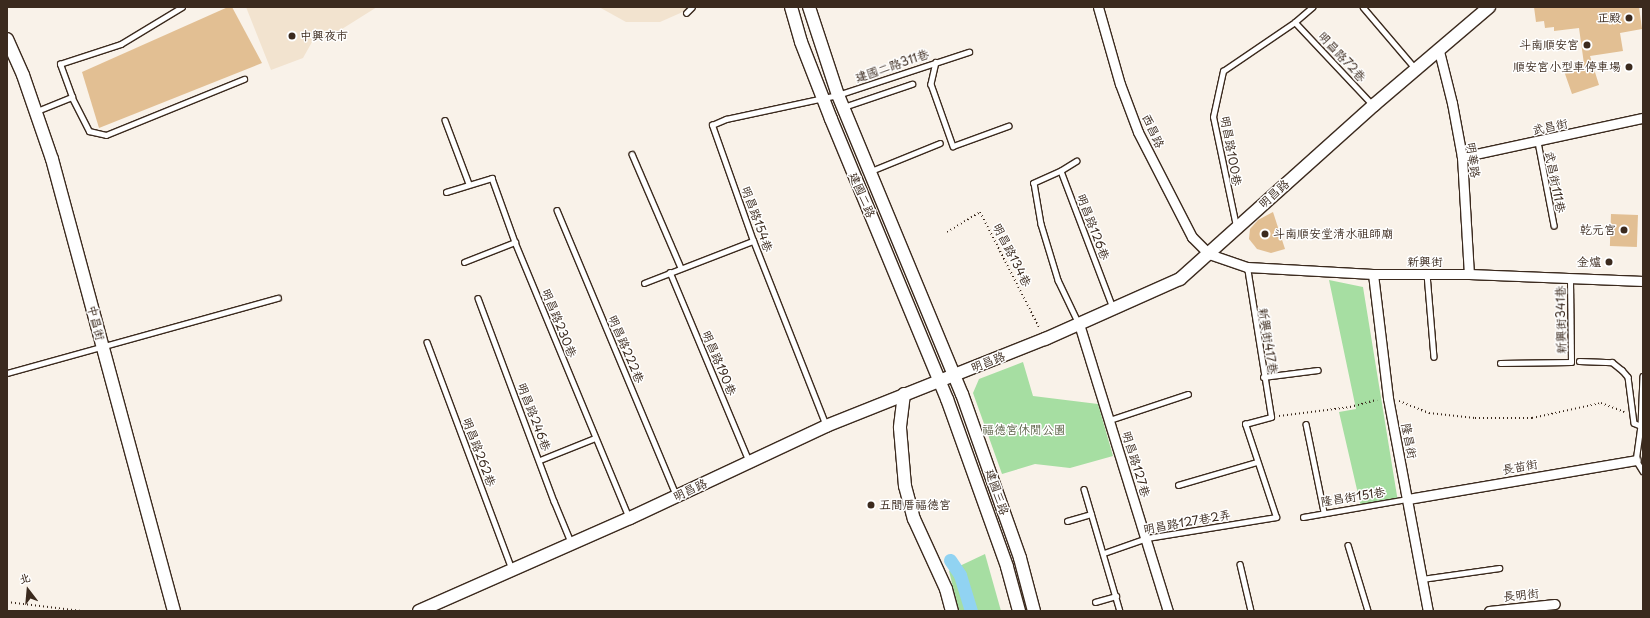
<!DOCTYPE html>
<meta charset="utf-8">
<style>
body{margin:0}
#map{position:relative;width:1650px;height:618px;overflow:hidden;background:#f9f2e9;font-family:"Playpen Sans","LXGW WenKai TC",sans-serif}
div>[style]{position:absolute}
.built>*{inset:0;background:#f2e3cf}
.green>*{inset:0;background:#a6dea2}
.canal>*{height:13px;margin:-6.5px;padding:0 6.5px;transform-origin:6.5px;border-radius:6.5px;background:#91d3f2}
.building>*{inset:0;background:#e2bf93;transform-origin:0 0}
.path>*{height:2px;margin-top:-1px;transform-origin:0;background:repeating-linear-gradient(90deg,#3b2a1e 0 1px,transparent 0 4px)}
.roads{filter:drop-shadow(1px 0 #3b2a1e) drop-shadow(-1px 0 #3b2a1e) drop-shadow(0 1px #3b2a1e) drop-shadow(0 -1px #3b2a1e)}
.service>*{height:4.5px;margin:-2.25px;padding:0 2.25px;transform-origin:2.25px;border-radius:2.25px;background:#fff}
.minor>*{height:9px;margin:-4.5px;padding:0 4.5px;transform-origin:4.5px;border-radius:4.5px;background:#fff}
.tertiary>*{height:12px;margin:-6px;padding:0 6px;transform-origin:6px;border-radius:6px;background:#fff}
.dots>*{width:11px;height:11px;translate:-50% -50%;box-sizing:border-box;border:2px solid #fff;border-radius:50%}
span{translate:-50% -50%;white-space:nowrap;text-align:center;line-height:1.15;-webkit-text-stroke:3px #fff;paint-order:stroke}
.poi-label{font-size:12px;color:#3b2a1e}
.right{translate:-100% -50%;text-align:right}
.left{translate:0 -50%;text-align:left}
.street-label{font-size:12px;color:#3b2a1e}
.park-label{font-size:12px;color:#5b6046}
.frame{position:absolute;inset:0;border:8px solid #3b2a1e;pointer-events:none}
.north{position:absolute;left:8px;top:570px;width:40px;height:40px;-webkit-text-stroke:3px #fff;paint-order:stroke;rotate:344deg;font-size:11px;font-weight:700;line-height:16px;text-align:center;color:#3b2a1e}
.north::after{content:'';display:block;margin:auto;width:14px;height:18px;background:#3b2a1e;clip-path:polygon(50% 0,100% 100%,50% 72%,0 100%)}
</style>
<div id="map">
<div class="built">
<div style="clip-path:polygon(246px 7px,377px 7px,342px 29px,312px 42px,303px 58px,271px 70px)"></div>
<div style="clip-path:polygon(599px 7px,694px 7px,660px 22px,626px 22px)"></div>
</div>
<div class="green">
<div style="clip-path:polygon(1329px 280px,1363px 287px,1398px 502px,1361px 507px,1339px 412px,1356px 409px)"></div>
<div style="clip-path:polygon(1023px 362px,1033px 396px,1098px 404px,1113px 456px,1070px 468px,1035px 464px,1002px 474px,973px 393px,979px 379px)"></div>
<div style="clip-path:polygon(985px 554px,1001px 611px,959px 611px,949px 571px)"></div>
</div>
<div class="canal">
<div style="left:950px;top:560px;width:18px;rotate:56deg"></div>
<div style="left:960px;top:575px;width:38px;rotate:73deg"></div>
</div>
<div class="building">
<div style="clip-path:polygon(228px 7px,232px 7px,262px 63px,99px 128px,82px 72px)"></div>
<div style="clip-path:polygon(1534px 7px,1639px 7px,1642px 29px,1620px 33px,1623px 51px,1590px 56px,1599px 85px,1572px 94px,1564px 71px,1584px 64px,1579px 28px,1554px 31px,1554px 27px,1545px 28px,1544px 21px,1536px 22px)"></div>
<div style="clip-path:polygon(1273px 212px,1285px 249px,1271px 253px,1257px 249px,1249px 239px,1250px 229px,1258px 220px)"></div>
<div style="left:1611px;top:214px;width:27px;height:32px;rotate:2deg"></div>
</div>
<div class="path">
<div style="left:947px;top:232px;width:39px;rotate:-31deg"></div>
<div style="left:980px;top:212px;width:131px;rotate:62.9deg"></div>
<div style="left:1399px;top:401px;width:32px;rotate:22deg"></div>
<div style="left:1429px;top:413px;width:46px;rotate:6.2deg"></div>
<div style="left:1475px;top:418px;width:57px"></div>
<div style="left:1532px;top:418px;width:71px;rotate:-12.3deg"></div>
<div style="left:1601px;top:403px;width:25px;rotate:21deg"></div>
<div style="left:1279px;top:416px;width:72px;rotate:-7.2deg"></div>
<div style="left:1350px;top:407px;width:28px;rotate:-15deg"></div>
<div style="left:7px;top:602px;width:75px;rotate:6.9deg"></div>
</div>
<div class="roads">
<div class="service">
<div style="left:1363px;top:7px;width:80px;rotate:49.6deg"></div>
<div style="left:686px;top:13px;width:8px;rotate:-45deg"></div>
<div style="left:1295px;top:22px;width:114px;rotate:46.8deg"></div>
<div style="left:936px;top:62px;width:23px;rotate:103deg"></div>
<div style="left:931px;top:84px;width:66px;rotate:70.5deg"></div>
<div style="left:953px;top:146px;width:59px;rotate:-20deg"></div>
<div style="left:72px;top:97px;width:38px;rotate:63deg"></div>
<div style="left:89px;top:131px;width:17px;rotate:13deg"></div>
<div style="left:106px;top:135px;width:149px;rotate:-22.1deg"></div>
<div style="left:844px;top:107px;width:72px;rotate:-18.7deg"></div>
<div style="left:37px;top:111px;width:38px;rotate:-22deg"></div>
<div style="left:72px;top:97px;width:35px;rotate:-110deg"></div>
<div style="left:60px;top:64px;width:64px;rotate:-18.2deg"></div>
<div style="left:121px;top:44px;width:71px;rotate:-31.2deg"></div>
<div style="left:445px;top:120px;width:68px;rotate:69.4deg"></div>
<div style="left:1538px;top:142px;width:85px;rotate:79.1deg"></div>
<div style="left:632px;top:154px;width:124px;rotate:66.7deg"></div>
<div style="left:1077px;top:161px;width:19px;rotate:148deg"></div>
<div style="left:1061px;top:171px;width:147px;rotate:69.2deg"></div>
<div style="left:871px;top:171px;width:74px;rotate:-22.1deg"></div>
<div style="left:1061px;top:171px;width:30px;rotate:156deg"></div>
<div style="left:1034px;top:183px;width:42px;rotate:80.3deg"></div>
<div style="left:1041px;top:224px;width:59px;rotate:73.1deg"></div>
<div style="left:1058px;top:280px;width:49px;rotate:64.5deg"></div>
<div style="left:446px;top:192px;width:48px;rotate:-16.9deg"></div>
<div style="left:492px;top:178px;width:68px;rotate:70.2deg"></div>
<div style="left:515px;top:242px;width:298px;rotate:67.5deg"></div>
<div style="left:557px;top:210px;width:308px;rotate:67.3deg"></div>
<div style="left:1236px;top:226px;width:111px;rotate:-101.9deg"></div>
<div style="left:1213px;top:117px;width:47px;rotate:-77.7deg"></div>
<div style="left:1223px;top:71px;width:87px;rotate:-34.2deg"></div>
<div style="left:1295px;top:22px;width:23px;rotate:-41deg"></div>
<div style="left:464px;top:262px;width:55px;rotate:-21.4deg"></div>
<div style="left:670px;top:272px;width:205px;rotate:67.3deg"></div>
<div style="left:1427px;top:274px;width:83px;rotate:85.2deg"></div>
<div style="left:644px;top:283px;width:117px;rotate:-21.1deg"></div>
<div style="left:478px;top:298px;width:217px;rotate:69.5deg"></div>
<div style="left:554px;top:501px;width:44px;rotate:67.5deg"></div>
<div style="left:427px;top:342px;width:242px;rotate:69.5deg"></div>
<div style="left:1579px;top:361px;width:33px;rotate:2deg"></div>
<div style="left:1612px;top:362px;width:13px;rotate:39deg"></div>
<div style="left:1622px;top:370px;width:9px;rotate:49deg"></div>
<div style="left:1628px;top:377px;width:46px;rotate:82.6deg"></div>
<div style="left:1634px;top:423px;width:8px;rotate:23deg"></div>
<div style="left:1500px;top:363px;width:71px;rotate:-0.8deg"></div>
<div style="left:1571px;top:362px;width:83px;rotate:-90.7deg"></div>
<div style="left:7px;top:373px;width:281px;rotate:-15.5deg"></div>
<div style="left:1643px;top:376px;width:50px;rotate:92.3deg"></div>
<div style="left:1641px;top:426px;width:34px;rotate:98deg"></div>
<div style="left:1636px;top:460px;width:13px;rotate:58deg"></div>
<div style="left:1263px;top:377px;width:55px;rotate:-7.3deg"></div>
<div style="left:1110px;top:420px;width:82px;rotate:-18.4deg"></div>
<div style="left:1306px;top:424px;width:90px;rotate:78.4deg"></div>
<div style="left:826px;top:426px;width:199px;rotate:-111.5deg"></div>
<div style="left:753px;top:241px;width:123px;rotate:-109.5deg"></div>
<div style="left:712px;top:125px;width:15px;rotate:-23deg"></div>
<div style="left:726px;top:119px;width:115px;rotate:-12.1deg"></div>
<div style="left:838px;top:95px;width:138px;rotate:-18.2deg"></div>
<div style="left:540px;top:460px;width:59px;rotate:-21.8deg"></div>
<div style="left:1178px;top:485px;width:82px;rotate:-16.2deg"></div>
<div style="left:1084px;top:489px;width:127px;rotate:73.6deg"></div>
<div style="left:1303px;top:517px;width:106px;rotate:-9.8deg"></div>
<div style="left:1067px;top:521px;width:25px;rotate:-16deg"></div>
<div style="left:1348px;top:545px;width:69px;rotate:73.1deg"></div>
<div style="left:1104px;top:553px;width:46px;rotate:-19.2deg"></div>
<div style="left:1147px;top:538px;width:131px;rotate:-9.2deg"></div>
<div style="left:1276px;top:517px;width:98px;rotate:-108.4deg"></div>
<div style="left:1245px;top:424px;width:27px;rotate:-15deg"></div>
<div style="left:1271px;top:417px;width:152px;rotate:-99.1deg"></div>
<div style="left:1240px;top:564px;width:48px;rotate:76.8deg"></div>
<div style="left:1422px;top:579px;width:78px;rotate:-8.1deg"></div>
<div style="left:1095px;top:602px;width:22px;rotate:-16deg"></div>
</div>
<div class="minor">
<div style="left:1098px;top:7px;width:80px;rotate:74.1deg"></div>
<div style="left:1120px;top:84px;width:51px;rotate:69.4deg"></div>
<div style="left:1138px;top:132px;width:118px;rotate:62.8deg"></div>
<div style="left:1192px;top:237px;width:24px;rotate:45deg"></div>
<div style="left:1209px;top:254px;width:40px;rotate:18.9deg"></div>
<div style="left:1247px;top:267px;width:126px;rotate:3.2deg"></div>
<div style="left:1373px;top:274px;width:96px"></div>
<div style="left:1469px;top:274px;width:174px;rotate:2.3deg"></div>
<div style="left:1439px;top:51px;width:54px;rotate:76deg"></div>
<div style="left:1452px;top:103px;width:55px;rotate:79.5deg"></div>
<div style="left:1462px;top:157px;width:117px;rotate:86.6deg"></div>
<div style="left:1462px;top:157px;width:185px;rotate:-12.2deg"></div>
<div style="left:1373px;top:274px;width:125px;rotate:83.1deg"></div>
<div style="left:1388px;top:398px;width:217px;rotate:79.4deg"></div>
<div style="left:1079px;top:324px;width:300px;rotate:72.8deg"></div>
<div style="left:1408px;top:499px;width:231px;rotate:-9.7deg"></div>
<div style="left:1489px;top:611px;width:66px;rotate:-6.1deg"></div>
</div>
<div class="tertiary">
<div style="left:791px;top:7px;width:36px;rotate:74deg"></div>
<div style="left:801px;top:42px;width:83px;rotate:68.7deg"></div>
<div style="left:831px;top:119px;width:303px;rotate:67.5deg"></div>
<div style="left:947px;top:399px;width:178px;rotate:70.3deg"></div>
<div style="left:1007px;top:567px;width:46px;rotate:74.7deg"></div>
<div style="left:809px;top:7px;width:93px;rotate:71.8deg"></div>
<div style="left:838px;top:95px;width:324px;rotate:67.5deg"></div>
<div style="left:962px;top:394px;width:174px;rotate:70.5deg"></div>
<div style="left:1020px;top:558px;width:55px;rotate:75.2deg"></div>
<div style="left:7px;top:39px;width:39px;rotate:66deg"></div>
<div style="left:23px;top:75px;width:89px;rotate:71deg"></div>
<div style="left:52px;top:159px;width:468px;rotate:74.9deg"></div>
<div style="left:904px;top:394px;width:34px;rotate:97deg"></div>
<div style="left:900px;top:428px;width:58px;rotate:85.1deg"></div>
<div style="left:905px;top:486px;width:34px;rotate:75deg"></div>
<div style="left:914px;top:519px;width:77px;rotate:65.4deg"></div>
<div style="left:946px;top:589px;width:23px;rotate:75deg"></div>
<div style="left:419px;top:611px;width:231px;rotate:-23.8deg"></div>
<div style="left:630px;top:518px;width:217px;rotate:-25.1deg"></div>
<div style="left:826px;top:426px;width:236px;rotate:-21.7deg"></div>
<div style="left:1045px;top:339px;width:148px;rotate:-24deg"></div>
<div style="left:1180px;top:279px;width:261px;rotate:-41.9deg"></div>
<div style="left:1374px;top:105px;width:151px;rotate:-40.4deg"></div>
</div>
</div>
<div class="dots">
<div style="left:1629px;top:18px;background:#3b2a1e"></div>
<div style="left:292px;top:36px;background:#3b2a1e"></div>
<div style="left:1587px;top:45px;background:#3b2a1e"></div>
<div style="left:1629px;top:67px;background:#3b2a1e"></div>
<div style="left:1624px;top:230px;background:#3b2a1e"></div>
<div style="left:1265px;top:234px;background:#3b2a1e"></div>
<div style="left:1609px;top:262px;background:#3b2a1e"></div>
<div style="left:871px;top:505px;background:#3b2a1e"></div>
</div>
<div class="poi-label">
<span class="right" style="left:1621px;top:18px">正殿</span>
<span class="left" style="left:300px;top:36px">中興夜市</span>
<span class="right" style="left:1579px;top:45px">斗南順安宮</span>
<span class="right" style="left:1621px;top:67px">順安宮小型車停車場</span>
<span class="right" style="left:1616px;top:230px">乾元宮</span>
<span class="left" style="left:1273px;top:234px">斗南順安堂清水祖師廟</span>
<span class="right" style="left:1601px;top:262px">金爐</span>
<span class="left" style="left:879px;top:505px">五間厝福德宮</span>
</div>
<div class="street-label">
<span style="left:1342px;top:57px;rotate:47deg">明昌路72巷</span>
<span style="left:892px;top:66px;rotate:-19deg">建國二路311巷</span>
<span style="left:1550px;top:127px;rotate:-12deg">武昌街</span>
<span style="left:1153px;top:131px;rotate:65deg">西昌路</span>
<span style="left:1231px;top:151px;rotate:80deg">明昌路100巷</span>
<span style="left:1473px;top:160px;rotate:82deg">明華路</span>
<span style="left:1555px;top:182px;rotate:79deg">武昌街111巷</span>
<span style="left:1274px;top:194px;rotate:-42deg">明昌路</span>
<span style="left:862px;top:195px;rotate:67deg">建國二路</span>
<span style="left:757px;top:219px;rotate:70deg">明昌路154巷</span>
<span style="left:1093px;top:227px;rotate:69deg">明昌路126巷</span>
<span style="left:1012px;top:255px;rotate:63deg">明昌路134巷</span>
<span style="left:1425px;top:262px">新興街</span>
<span style="left:1561px;top:320px;rotate:-91deg">新興街341巷</span>
<span style="left:96px;top:323px;rotate:75deg">中昌街</span>
<span style="left:559px;top:323px;rotate:68deg">明昌路230巷</span>
<span style="left:1268px;top:341px;rotate:81deg">新興街417巷</span>
<span style="left:626px;top:349px;rotate:67deg">明昌路222巷</span>
<span style="left:988px;top:362px;rotate:-21deg">明昌路</span>
<span style="left:719px;top:363px;rotate:67deg">明昌路190巷</span>
<span style="left:534px;top:417px;rotate:69deg">明昌路246巷</span>
<span style="left:1409px;top:441px;rotate:79deg">隆昌街</span>
<span style="left:479px;top:452px;rotate:69deg">明昌路262巷</span>
<span style="left:1136px;top:464px;rotate:73deg">明昌路127巷</span>
<span style="left:1520px;top:467px;rotate:-10deg">長苗街</span>
<span style="left:690px;top:490px;rotate:-25deg">明昌路</span>
<span style="left:997px;top:492px;rotate:71deg">建國三路</span>
<span style="left:1353px;top:497px;rotate:-9deg">隆昌街151巷</span>
<span style="left:1187px;top:522px;rotate:-10deg">明昌路127巷2弄</span>
<span style="left:1521px;top:595px;rotate:-6deg">長明街</span>
</div>
<div class="park-label">
<span style="left:1024px;top:430px">福德宮休閒公園</span>
</div>
<div class="frame"></div>
<div class="north">北</div>
</div>
